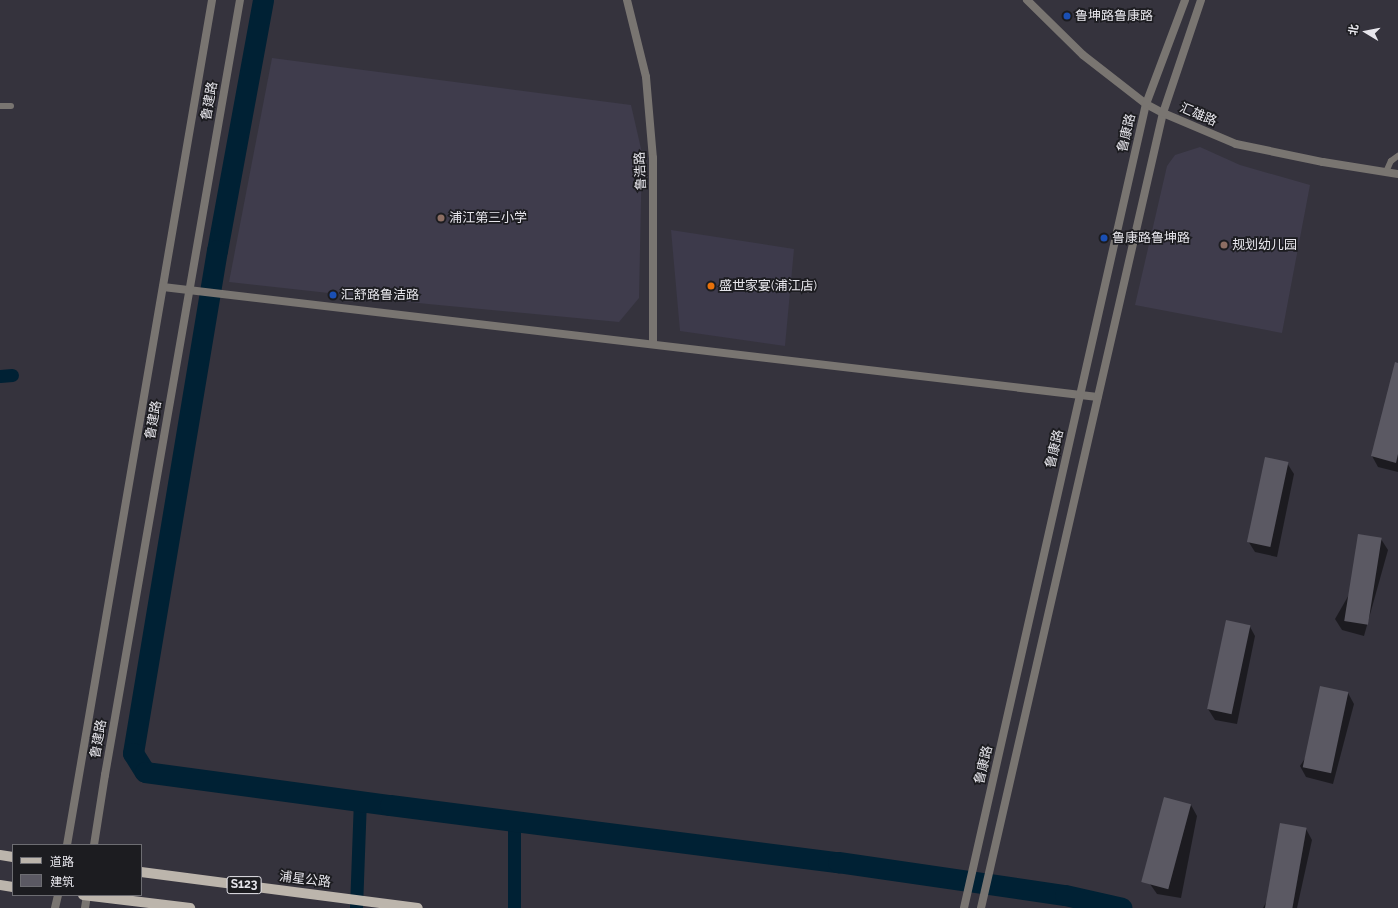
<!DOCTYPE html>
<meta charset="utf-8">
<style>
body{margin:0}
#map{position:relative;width:1398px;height:908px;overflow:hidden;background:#35333d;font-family:Raleway,"Noto Sans SC",sans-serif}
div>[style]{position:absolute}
.commercial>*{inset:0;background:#3d3a4b}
.built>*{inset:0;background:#3f3c4c}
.shadow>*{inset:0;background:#0007}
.canal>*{height:13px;margin:-6.5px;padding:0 6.5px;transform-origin:6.5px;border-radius:6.5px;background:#002134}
.river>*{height:21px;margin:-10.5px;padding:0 10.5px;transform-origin:10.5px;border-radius:10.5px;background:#002134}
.building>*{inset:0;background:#5b5963;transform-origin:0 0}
.service>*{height:6px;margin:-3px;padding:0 3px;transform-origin:3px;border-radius:3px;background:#797571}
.minor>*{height:8px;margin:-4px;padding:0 4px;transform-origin:4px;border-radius:4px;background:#797571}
.tertiary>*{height:8px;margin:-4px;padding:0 4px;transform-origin:4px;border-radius:4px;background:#797571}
.primary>*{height:10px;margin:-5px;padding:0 5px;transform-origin:5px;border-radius:5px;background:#bcb5ac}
.dots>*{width:11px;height:11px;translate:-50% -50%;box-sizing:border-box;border:2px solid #1c1c20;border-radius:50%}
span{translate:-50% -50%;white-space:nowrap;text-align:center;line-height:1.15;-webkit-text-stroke:3.5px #1c1c20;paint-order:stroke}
.shield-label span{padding:1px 3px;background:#1c1c20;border:1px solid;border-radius:3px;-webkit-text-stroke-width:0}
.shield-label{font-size:12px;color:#e7e6ec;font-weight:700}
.poi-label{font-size:13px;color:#e7e6ec}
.left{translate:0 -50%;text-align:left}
.street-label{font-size:13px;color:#e7e6ec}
.legend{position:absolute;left:12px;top:844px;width:130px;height:52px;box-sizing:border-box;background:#1c1c20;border:1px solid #6d6d72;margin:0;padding:5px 7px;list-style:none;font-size:12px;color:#e7e6ec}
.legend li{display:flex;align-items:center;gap:8px;height:20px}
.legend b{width:20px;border:1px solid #6d6d72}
.north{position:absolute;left:1346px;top:12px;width:40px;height:40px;-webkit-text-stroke:3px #1c1c20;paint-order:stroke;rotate:280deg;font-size:11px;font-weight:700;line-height:16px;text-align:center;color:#e7e6ec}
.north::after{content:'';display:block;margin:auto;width:14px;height:18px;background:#e7e6ec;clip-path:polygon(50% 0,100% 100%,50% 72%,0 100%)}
</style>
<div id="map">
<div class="commercial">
<div style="clip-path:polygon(671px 230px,794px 249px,785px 346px,680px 331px)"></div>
</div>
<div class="built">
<div style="clip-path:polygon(272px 58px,631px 105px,642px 153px,639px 298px,619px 322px,428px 304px,229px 282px)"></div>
<div style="clip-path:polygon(1200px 147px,1240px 165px,1310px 185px,1282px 333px,1135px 305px,1167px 166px,1175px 155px)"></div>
</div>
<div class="shadow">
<div style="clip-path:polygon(1398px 369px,1398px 472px,1378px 467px,1372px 456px)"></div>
<div style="clip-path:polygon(1287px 463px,1294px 474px,1277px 557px,1255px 552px,1248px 541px)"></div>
<div style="clip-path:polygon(1381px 539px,1388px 550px,1364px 636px,1342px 630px,1335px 619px)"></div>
<div style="clip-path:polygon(1227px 622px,1249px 625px,1255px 636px,1237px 724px,1215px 720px,1208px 709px)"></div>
<div style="clip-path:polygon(1348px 693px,1354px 704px,1333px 784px,1306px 777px,1300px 766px)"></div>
<div style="clip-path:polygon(1191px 805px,1197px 816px,1181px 898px,1157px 894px,1150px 884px)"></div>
<div style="clip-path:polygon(1306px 829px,1312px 840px,1297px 908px,1263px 908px)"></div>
</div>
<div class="canal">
<div style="left:0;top:376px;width:12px;rotate:-5deg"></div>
<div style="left:514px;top:821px;width:87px;rotate:90deg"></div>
<div style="left:356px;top:908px;width:107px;rotate:-87.9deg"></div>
</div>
<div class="river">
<div style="left:263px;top:0;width:254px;rotate:100.4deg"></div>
<div style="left:217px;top:250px;width:510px;rotate:99.48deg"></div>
<div style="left:133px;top:753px;width:22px;rotate:58deg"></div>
<div style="left:145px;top:772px;width:247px;rotate:7.7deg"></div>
<div style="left:390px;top:805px;width:452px;rotate:7.3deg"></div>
<div style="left:838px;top:862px;width:229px;rotate:8.3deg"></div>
<div style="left:1065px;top:895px;width:58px;rotate:12.8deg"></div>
</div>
<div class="building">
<div style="clip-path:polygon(1395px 362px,1398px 363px,1398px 454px,1396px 463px,1371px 456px)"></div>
<div style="left:1265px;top:457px;width:24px;height:87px;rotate:12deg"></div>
<div style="left:1358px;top:534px;width:24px;height:88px;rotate:9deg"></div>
<div style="left:1226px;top:620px;width:25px;height:91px;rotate:12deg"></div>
<div style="left:1320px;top:686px;width:29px;height:83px;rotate:12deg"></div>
<div style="left:1164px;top:797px;width:28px;height:88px;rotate:15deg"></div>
<div style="left:1280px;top:823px;width:27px;height:87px;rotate:10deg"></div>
</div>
<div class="service">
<div style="left:0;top:106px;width:11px"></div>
<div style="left:1386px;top:172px;width:12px;rotate:-66deg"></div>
<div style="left:1391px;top:161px;width:9px;rotate:-36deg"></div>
</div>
<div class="minor">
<div style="left:627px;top:0;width:79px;rotate:76.1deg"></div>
<div style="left:646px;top:77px;width:81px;rotate:85.1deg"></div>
<div style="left:653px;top:158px;width:186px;rotate:90deg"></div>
<div style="left:163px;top:287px;width:941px;rotate:6.71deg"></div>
</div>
<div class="tertiary">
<div style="left:1027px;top:0;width:78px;rotate:44.5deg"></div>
<div style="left:1083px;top:55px;width:80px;rotate:37.9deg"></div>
<div style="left:1146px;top:104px;width:19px;rotate:28deg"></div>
<div style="left:1163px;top:113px;width:79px;rotate:23deg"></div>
<div style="left:1236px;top:144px;width:89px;rotate:11.7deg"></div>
<div style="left:1323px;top:162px;width:76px;rotate:9.1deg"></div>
<div style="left:67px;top:845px;width:857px;rotate:-80.26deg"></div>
<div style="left:94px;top:845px;width:71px;rotate:-81.1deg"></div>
<div style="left:105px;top:775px;width:787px;rotate:-80.12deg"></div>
<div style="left:55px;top:908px;width:13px;rotate:-77deg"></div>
<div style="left:85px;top:908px;width:13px;rotate:-81deg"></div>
<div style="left:964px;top:908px;width:824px;rotate:-77.25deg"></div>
<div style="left:1146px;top:104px;width:111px;rotate:-69.4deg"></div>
<div style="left:981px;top:908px;width:816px;rotate:-77.11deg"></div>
<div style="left:1163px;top:113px;width:119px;rotate:-71.4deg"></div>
</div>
<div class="primary">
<div style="left:0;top:855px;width:13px;rotate:9deg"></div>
<div style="left:141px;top:872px;width:279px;rotate:7.4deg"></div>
<div style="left:0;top:885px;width:13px;rotate:9deg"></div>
<div style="left:83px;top:895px;width:108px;rotate:6.9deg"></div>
</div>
<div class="dots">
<div style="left:1067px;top:16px;background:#1a4fb4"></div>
<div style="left:441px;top:218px;background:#8d6e63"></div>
<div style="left:1104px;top:238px;background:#1a4fb4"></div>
<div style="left:1224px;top:245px;background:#8d6e63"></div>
<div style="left:711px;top:286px;background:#e8710a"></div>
<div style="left:333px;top:295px;background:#1a4fb4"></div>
</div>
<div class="shield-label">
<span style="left:244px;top:885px">S123</span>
</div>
<div class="poi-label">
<span class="left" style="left:1075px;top:16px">鲁坤路鲁康路</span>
<span class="left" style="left:449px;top:218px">浦江第三小学</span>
<span class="left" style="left:1112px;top:238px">鲁康路鲁坤路</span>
<span class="left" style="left:1232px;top:245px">规划幼儿园</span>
<span class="left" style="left:719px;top:286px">盛世家宴(浦江店)</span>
<span class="left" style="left:341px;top:295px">汇舒路鲁洁路</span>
</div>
<div class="street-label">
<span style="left:210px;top:101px;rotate:-80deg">鲁建路</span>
<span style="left:1198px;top:115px;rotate:23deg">汇雄路</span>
<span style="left:1127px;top:133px;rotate:-77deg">鲁康路</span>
<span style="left:641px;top:171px;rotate:-92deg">鲁浩路</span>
<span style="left:154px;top:420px;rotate:-80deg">鲁建路</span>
<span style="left:1055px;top:449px;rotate:-77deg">鲁康路</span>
<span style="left:99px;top:739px;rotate:-80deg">鲁建路</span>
<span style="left:984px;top:765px;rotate:-77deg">鲁康路</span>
<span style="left:305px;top:880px;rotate:7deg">浦星公路</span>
</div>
<ul class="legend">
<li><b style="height:5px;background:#bcb5ac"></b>道路</li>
<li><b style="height:11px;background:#5b5963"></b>建筑</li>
</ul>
<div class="north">北</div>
</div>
